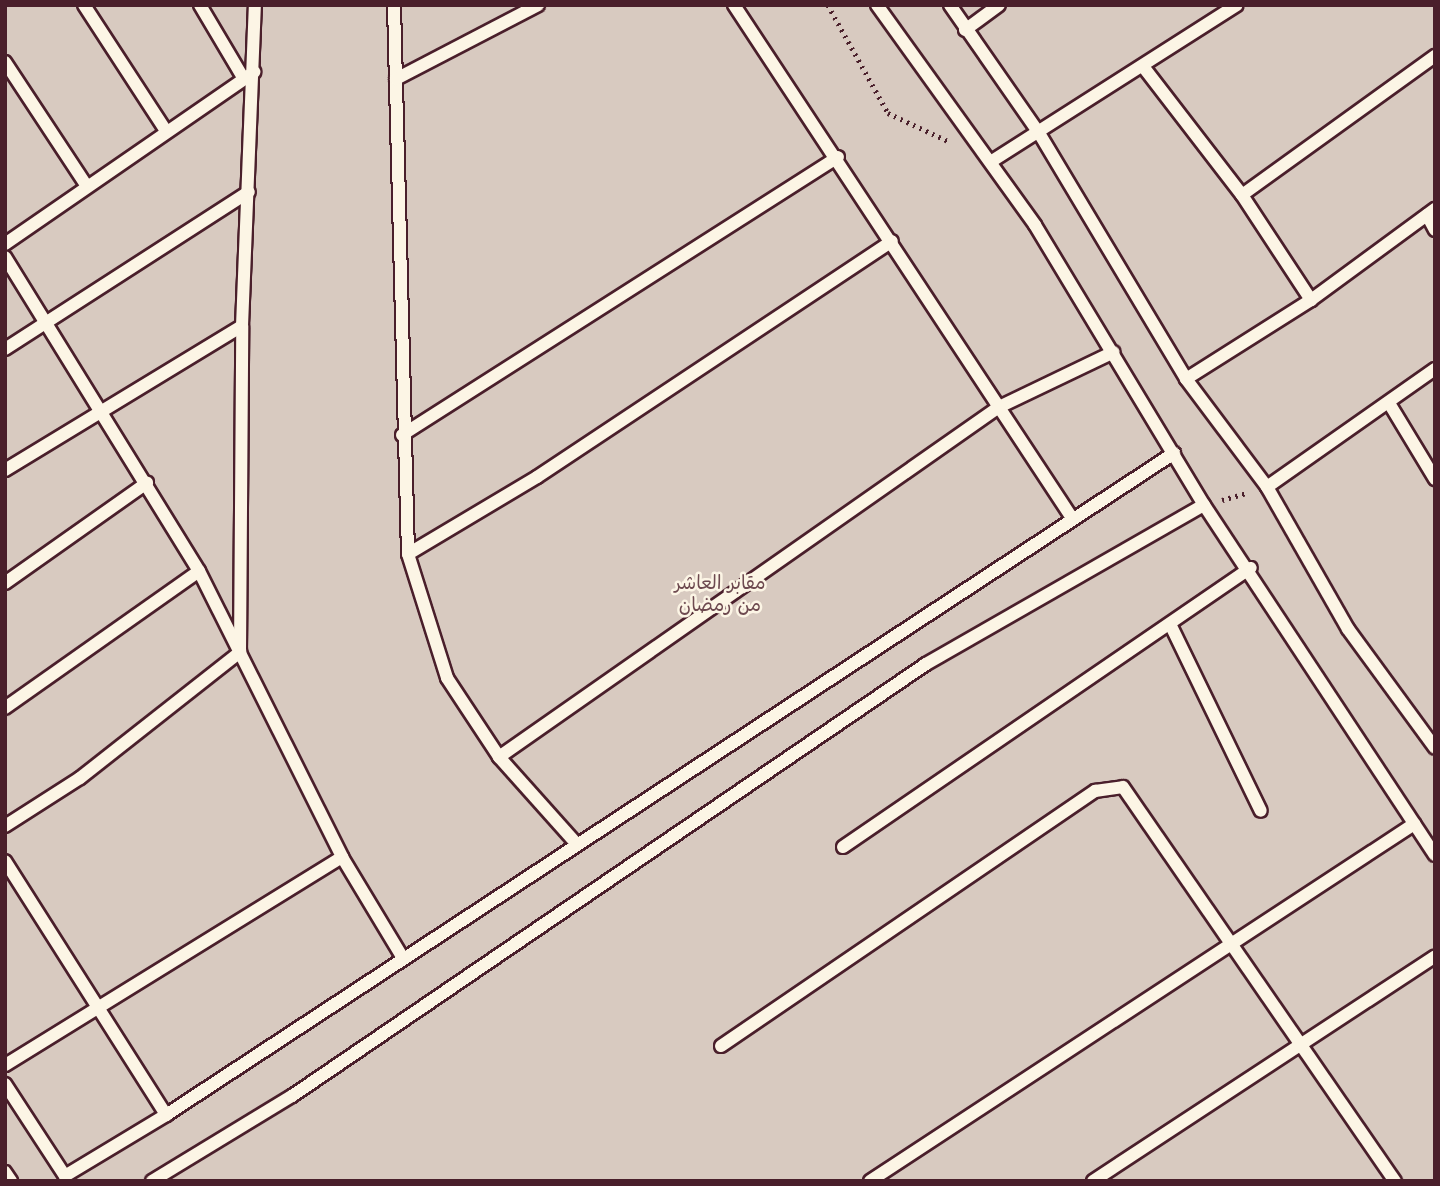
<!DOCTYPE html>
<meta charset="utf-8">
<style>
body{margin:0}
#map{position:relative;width:1440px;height:1186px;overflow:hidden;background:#f1e8da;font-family:Mali,"Playpen Sans Arabic",sans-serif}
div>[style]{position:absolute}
.green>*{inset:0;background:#d8cac0;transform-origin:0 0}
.path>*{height:4.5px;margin-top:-2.25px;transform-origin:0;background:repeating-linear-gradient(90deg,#4a1f2b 0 2px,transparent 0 7px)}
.roads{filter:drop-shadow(2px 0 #4a1f2b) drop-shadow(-2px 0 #4a1f2b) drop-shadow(0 2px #4a1f2b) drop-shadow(0 -2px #4a1f2b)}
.service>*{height:12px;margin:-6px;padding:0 6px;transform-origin:6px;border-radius:6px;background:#fcf5e5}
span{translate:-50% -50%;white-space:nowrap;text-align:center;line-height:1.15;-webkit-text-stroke:5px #fcf5e5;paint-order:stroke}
.park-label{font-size:19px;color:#6e4a50}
.frame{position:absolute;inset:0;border:7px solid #4a1f2b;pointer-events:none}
</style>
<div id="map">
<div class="green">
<div style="left:5px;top:5px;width:1430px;height:1176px"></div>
</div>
<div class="path">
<div style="left:828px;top:5px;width:124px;rotate:60.9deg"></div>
<div style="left:888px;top:113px;width:68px;rotate:25.1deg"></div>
<div style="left:1222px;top:500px;width:26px;rotate:-16deg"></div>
</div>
<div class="roads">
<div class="service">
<div style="left:84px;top:5px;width:150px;rotate:56.9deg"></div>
<div style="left:200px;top:5px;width:86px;rotate:59.3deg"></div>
<div style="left:394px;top:5px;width:549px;rotate:88.54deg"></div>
<div style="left:408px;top:554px;width:130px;rotate:72.5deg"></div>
<div style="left:447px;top:678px;width:95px;rotate:56.6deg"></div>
<div style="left:499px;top:757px;width:610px;rotate:-34.99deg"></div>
<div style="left:999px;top:407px;width:127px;rotate:-25.6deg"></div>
<div style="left:734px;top:5px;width:611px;rotate:56.62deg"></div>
<div style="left:877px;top:5px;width:271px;rotate:54.3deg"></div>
<div style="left:1035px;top:225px;width:327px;rotate:58.9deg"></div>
<div style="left:1204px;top:505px;width:419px;rotate:56.6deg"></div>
<div style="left:950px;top:5px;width:156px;rotate:55.2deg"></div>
<div style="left:1039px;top:133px;width:287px;rotate:59.1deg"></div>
<div style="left:1186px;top:379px;width:135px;rotate:53.1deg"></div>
<div style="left:1267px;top:487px;width:163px;rotate:60.3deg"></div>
<div style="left:1348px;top:629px;width:147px;rotate:53.8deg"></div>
<div style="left:965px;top:30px;width:42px;rotate:-36.3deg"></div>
<div style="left:5px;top:62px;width:147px;rotate:56.6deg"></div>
<div style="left:1145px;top:69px;width:159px;rotate:52.4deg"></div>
<div style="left:1242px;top:195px;width:126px;rotate:56.7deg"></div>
<div style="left:396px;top:79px;width:160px;rotate:-27.5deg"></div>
<div style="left:992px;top:161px;width:290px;rotate:-32.5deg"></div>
<div style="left:1242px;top:195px;width:238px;rotate:-35.8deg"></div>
<div style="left:1427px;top:215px;width:17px;rotate:62deg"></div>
<div style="left:5px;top:244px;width:303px;rotate:-34.6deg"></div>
<div style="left:5px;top:257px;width:369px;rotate:58.3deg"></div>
<div style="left:199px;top:571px;width:320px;rotate:63.4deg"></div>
<div style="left:342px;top:857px;width:396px;rotate:148.3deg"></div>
<div style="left:5px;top:349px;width:290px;rotate:-32.8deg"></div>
<div style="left:1186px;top:379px;width:148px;rotate:-32.3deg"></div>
<div style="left:1311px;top:300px;width:154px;rotate:-36.3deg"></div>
<div style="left:1389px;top:403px;width:89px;rotate:58.8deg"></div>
<div style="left:402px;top:435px;width:517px;rotate:-32.52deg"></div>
<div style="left:5px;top:470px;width:277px;rotate:-31.3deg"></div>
<div style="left:1267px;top:487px;width:205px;rotate:-35.1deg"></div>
<div style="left:408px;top:554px;width:150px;rotate:-30.8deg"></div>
<div style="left:537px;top:477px;width:426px;rotate:-33.6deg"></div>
<div style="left:5px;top:583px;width:174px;rotate:-35.2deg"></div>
<div style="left:1172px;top:628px;width:203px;rotate:64.1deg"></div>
<div style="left:5px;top:708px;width:237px;rotate:-35.2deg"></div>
<div style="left:499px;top:757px;width:115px;rotate:48.2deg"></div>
<div style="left:5px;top:826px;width:89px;rotate:-32.6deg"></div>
<div style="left:80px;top:778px;width:204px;rotate:-38.2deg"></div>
<div style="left:240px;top:652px;width:326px;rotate:-89.6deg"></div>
<div style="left:242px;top:326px;width:321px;rotate:-87.7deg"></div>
<div style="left:843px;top:847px;width:494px;rotate:-34.4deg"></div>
<div style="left:342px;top:857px;width:118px;rotate:58.9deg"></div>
<div style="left:5px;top:861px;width:301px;rotate:57.6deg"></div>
<div style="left:166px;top:1115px;width:118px;rotate:148.9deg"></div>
<div style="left:65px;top:1176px;width:110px;rotate:-123.1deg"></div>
<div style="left:721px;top:1046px;width:453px;rotate:-34.3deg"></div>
<div style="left:1095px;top:791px;width:28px;rotate:-8deg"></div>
<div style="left:1123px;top:787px;width:479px;rotate:55.4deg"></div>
<div style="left:166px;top:1115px;width:1206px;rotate:-33.29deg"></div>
<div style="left:5px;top:1172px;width:11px;rotate:56deg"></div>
<div style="left:152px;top:1181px;width:164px;rotate:-31.3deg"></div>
<div style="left:292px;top:1096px;width:767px;rotate:-34.27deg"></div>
<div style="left:926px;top:664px;width:320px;rotate:-29.8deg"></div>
<div style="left:870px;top:1181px;width:651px;rotate:-33.27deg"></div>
<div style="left:1093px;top:1181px;width:409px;rotate:-33.3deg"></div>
</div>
</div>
<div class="park-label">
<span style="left:720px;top:593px">مقابر العاشر<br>من رمضان</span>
</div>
<div class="frame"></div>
</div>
